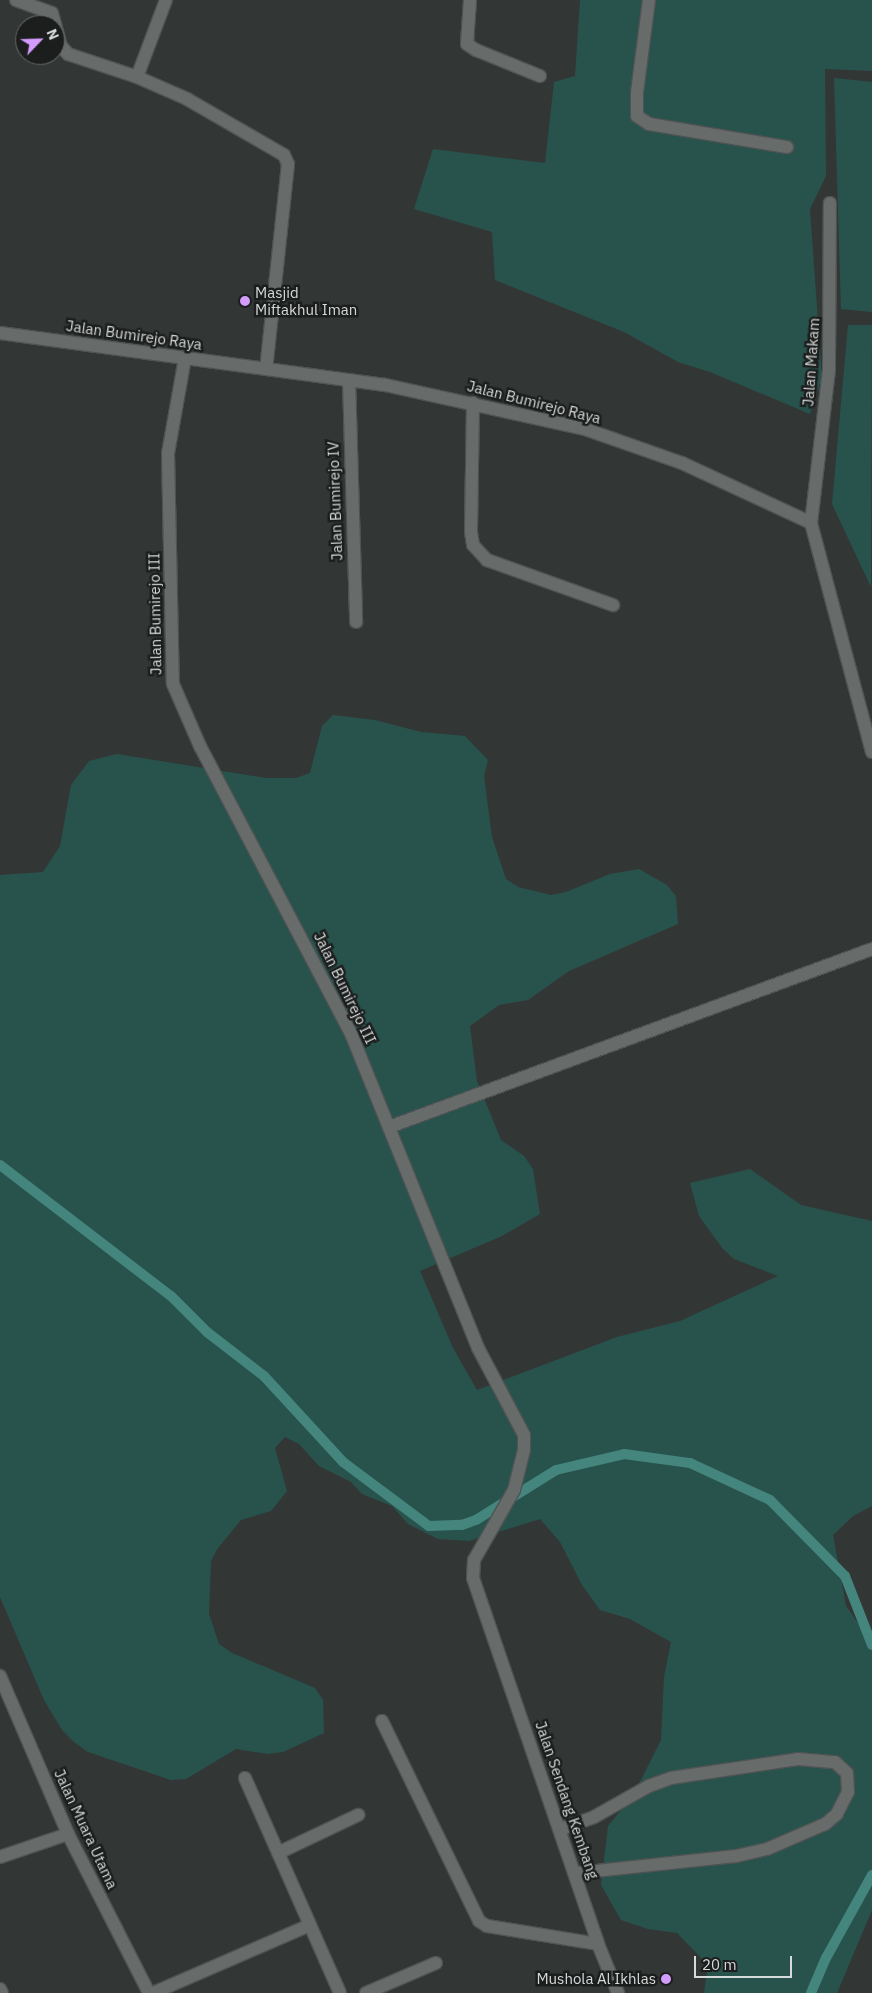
<!DOCTYPE html>
<style>
body{margin:0}
#map{position:relative;width:872px;height:1993px;overflow:hidden;background:#323736;font-family:"IBM Plex Sans",sans-serif}
div>[style]{position:absolute}
.green>*{inset:0;background:#28534d}
.stream>*{height:10px;margin:-5px;padding:0 5px;transform-origin:5px;border-radius:5px;background:#44857d}
.roads{filter:drop-shadow(1px 0 #4f5353) drop-shadow(-1px 0 #4f5353) drop-shadow(0 1px #4f5353) drop-shadow(0 -1px #4f5353)}
.street>*{height:12px;margin:-6px;padding:0 6px;transform-origin:6px;border-radius:6px;background:#676c6b}
.dots>*{width:14px;height:14px;translate:-50% -50%;box-sizing:border-box;border:2px solid #1c1e1e;border-radius:50%}
span{translate:-50% -50%;white-space:nowrap;text-align:center;line-height:1.15;-webkit-text-stroke:5px #1c1e1e;paint-order:stroke}
.poi-label{font-size:15px;color:#d7dada}
.left{translate:0 -50%;text-align:left}
.right{translate:-100% -50%;text-align:right}
.street-label{font-size:15px;color:#d7dada}
.north{position:absolute;left:15px;top:15px;width:50px;height:50px;box-sizing:border-box;background:#1c1e1e;border:1px solid #676969;border-radius:50%;rotate:66deg;font-size:14px;font-weight:700;line-height:20px;text-align:center;color:#d7dada}
.north::after{content:'';display:block;margin:auto;width:18px;height:22px;background:#d39cfc;clip-path:polygon(50% 0,100% 100%,50% 72%,0 100%)}
.scale{position:absolute;left:694px;top:1956px;width:98px;height:22px;box-sizing:border-box;border:2px solid #d7dada;border-top:0;padding-left:6px;font-size:15px;line-height:18px;white-space:nowrap;color:#d7dada;-webkit-text-stroke:4px #1c1e1e;paint-order:stroke}
</style>
<div id="map">
<div class="green">
<div style="clip-path:polygon(580px 0,872px 0,872px 71px,825px 69px,826px 176px,810px 209px,822px 378px,810px 414px,710px 372px,678px 362px,624px 332px,495px 280px,492px 232px,414px 209px,433px 149px,545px 163px,554px 82px,575px 76px)"></div>
<div style="clip-path:polygon(834px 78px,872px 82px,872px 312px,841px 309px)"></div>
<div style="clip-path:polygon(848px 325px,872px 325px,871px 587px,832px 504px)"></div>
<div style="clip-path:polygon(333px 715px,375px 720px,421px 732px,465px 736px,488px 760px,484px 776px,492px 837px,506px 879px,518px 887px,551px 895px,566px 892px,610px 874px,639px 869px,667px 885px,676px 896px,678px 924px,569px 971px,528px 1000px,499px 1005px,470px 1026px,477px 1081px,501px 1140px,524px 1156px,533px 1169px,540px 1214px,502px 1236px,420px 1271px,453px 1348px,477px 1390px,617px 1337px,680px 1321px,778px 1276px,734px 1259px,723px 1249px,699px 1216px,690px 1183px,750px 1169px,801px 1205px,872px 1221px,872px 1506px,853px 1516px,833px 1535px,846px 1606px,872px 1643px,872px 1910px,837px 1993px,704px 1993px,708px 1965px,677px 1933px,648px 1929px,621px 1920px,601px 1885px,608px 1826px,634px 1794px,661px 1740px,664px 1677px,671px 1642px,630px 1619px,600px 1610px,582px 1585px,560px 1542px,540px 1519px,469px 1541px,438px 1539px,408px 1524px,392px 1506px,362px 1494px,351px 1482px,319px 1466px,299px 1444px,285px 1437px,275px 1448px,287px 1491px,271px 1511px,241px 1520px,218px 1548px,211px 1561px,209px 1614px,219px 1644px,232px 1653px,315px 1688px,323px 1700px,324px 1733px,283px 1752px,268px 1754px,236px 1749px,186px 1779px,171px 1780px,88px 1752px,74px 1742px,62px 1730px,44px 1700px,0 1597px,0 875px,43px 872px,60px 846px,71px 785px,89px 761px,117px 754px,266px 778px,296px 778px,310px 773px,322px 726px)"></div>
</div>
<div class="stream">
<div style="left:0;top:1165px;width:215px;rotate:37.5deg"></div>
<div style="left:171px;top:1296px;width:51px;rotate:45deg"></div>
<div style="left:207px;top:1332px;width:72px;rotate:37.7deg"></div>
<div style="left:264px;top:1376px;width:117px;rotate:47.4deg"></div>
<div style="left:343px;top:1462px;width:107px;rotate:36.7deg"></div>
<div style="left:429px;top:1526px;width:33px;rotate:-2deg"></div>
<div style="left:462px;top:1525px;width:15px;rotate:-20deg"></div>
<div style="left:476px;top:1520px;width:94px;rotate:-32deg"></div>
<div style="left:556px;top:1470px;width:70px;rotate:-13.2deg"></div>
<div style="left:624px;top:1454px;width:67px;rotate:7.8deg"></div>
<div style="left:690px;top:1463px;width:88px;rotate:24.8deg"></div>
<div style="left:770px;top:1500px;width:107px;rotate:45.4deg"></div>
<div style="left:845px;top:1576px;width:74px;rotate:68.6deg"></div>
<div style="left:811px;top:1993px;width:38px;rotate:-67deg"></div>
<div style="left:826px;top:1958px;width:95px;rotate:-61deg"></div>
</div>
<div class="roads">
<div class="street">
<div style="left:16px;top:0;width:38px;rotate:20deg"></div>
<div style="left:52px;top:13px;width:34px;rotate:75deg"></div>
<div style="left:61px;top:46px;width:11px;rotate:49deg"></div>
<div style="left:68px;top:54px;width:73px;rotate:18.4deg"></div>
<div style="left:137px;top:77px;width:55px;rotate:23.7deg"></div>
<div style="left:187px;top:99px;width:112px;rotate:30deg"></div>
<div style="left:284px;top:155px;width:10px;rotate:66deg"></div>
<div style="left:288px;top:164px;width:206px;rotate:96.1deg"></div>
<div style="left:470px;top:0;width:44px;rotate:93.9deg"></div>
<div style="left:467px;top:44px;width:11px;rotate:34deg"></div>
<div style="left:476px;top:50px;width:69px;rotate:22.1deg"></div>
<div style="left:649px;top:0;width:94px;rotate:97.4deg"></div>
<div style="left:637px;top:93px;width:23px;rotate:90deg"></div>
<div style="left:637px;top:116px;width:14px;rotate:34deg"></div>
<div style="left:649px;top:124px;width:140px;rotate:9.5deg"></div>
<div style="left:137px;top:77px;width:82px;rotate:-69.4deg"></div>
<div style="left:0;top:333px;width:388px;rotate:7.7deg"></div>
<div style="left:385px;top:385px;width:205px;rotate:12.4deg"></div>
<div style="left:585px;top:429px;width:103px;rotate:19.3deg"></div>
<div style="left:682px;top:463px;width:142px;rotate:24.9deg"></div>
<div style="left:811px;top:523px;width:237px;rotate:75.1deg"></div>
<div style="left:185px;top:358px;width:97px;rotate:100.1deg"></div>
<div style="left:168px;top:453px;width:231px;rotate:88.8deg"></div>
<div style="left:173px;top:684px;width:68px;rotate:66.5deg"></div>
<div style="left:200px;top:746px;width:327px;rotate:62.3deg"></div>
<div style="left:352px;top:1036px;width:336px;rotate:68deg"></div>
<div style="left:478px;top:1348px;width:98px;rotate:62.1deg"></div>
<div style="left:524px;top:1435px;width:15px;rotate:90deg"></div>
<div style="left:524px;top:1450px;width:41px;rotate:104deg"></div>
<div style="left:514px;top:1490px;width:81px;rotate:119.7deg"></div>
<div style="left:474px;top:1560px;width:18px;rotate:93deg"></div>
<div style="left:473px;top:1578px;width:387px;rotate:71.1deg"></div>
<div style="left:598px;top:1944px;width:53px;rotate:67.8deg"></div>
<div style="left:349px;top:380px;width:242px;rotate:88.3deg"></div>
<div style="left:473px;top:403px;width:129px;rotate:90.9deg"></div>
<div style="left:471px;top:532px;width:13px;rotate:81deg"></div>
<div style="left:473px;top:545px;width:21px;rotate:47deg"></div>
<div style="left:487px;top:560px;width:134px;rotate:19.7deg"></div>
<div style="left:811px;top:523px;width:155px;rotate:-83.3deg"></div>
<div style="left:829px;top:369px;width:166px;rotate:-89.7deg"></div>
<div style="left:389px;top:1127px;width:515px;rotate:-20.23deg"></div>
<div style="left:0;top:1676px;width:172px;rotate:66.7deg"></div>
<div style="left:68px;top:1834px;width:178px;rotate:63deg"></div>
<div style="left:382px;top:1721px;width:222px;rotate:64.1deg"></div>
<div style="left:479px;top:1921px;width:9px;rotate:32deg"></div>
<div style="left:487px;top:1926px;width:112px;rotate:9.2deg"></div>
<div style="left:245px;top:1778px;width:161px;rotate:66.1deg"></div>
<div style="left:561px;top:1829px;width:35px;rotate:-20deg"></div>
<div style="left:594px;top:1817px;width:63px;rotate:-29.4deg"></div>
<div style="left:649px;top:1786px;width:23px;rotate:-20deg"></div>
<div style="left:671px;top:1778px;width:128px;rotate:-8.5deg"></div>
<div style="left:798px;top:1759px;width:37px;rotate:5deg"></div>
<div style="left:835px;top:1762px;width:16px;rotate:43deg"></div>
<div style="left:847px;top:1773px;width:19px;rotate:87deg"></div>
<div style="left:848px;top:1792px;width:25px;rotate:117deg"></div>
<div style="left:837px;top:1814px;width:16px;rotate:140deg"></div>
<div style="left:825px;top:1824px;width:63px;rotate:156.7deg"></div>
<div style="left:767px;top:1849px;width:32px;rotate:167deg"></div>
<div style="left:736px;top:1856px;width:161px;rotate:173.9deg"></div>
<div style="left:278px;top:1853px;width:89px;rotate:-25.4deg"></div>
<div style="left:0;top:1857px;width:72px;rotate:-18.7deg"></div>
<div style="left:0;top:1989px;width:4px;rotate:63deg"></div>
<div style="left:153px;top:1993px;width:171px;rotate:-23.4deg"></div>
<div style="left:310px;top:1925px;width:74px;rotate:66.2deg"></div>
<div style="left:366px;top:1993px;width:76px;rotate:-23.2deg"></div>
</div>
</div>
<div class="dots">
<div style="left:245px;top:301px;background:#d39cfc"></div>
<div style="left:666px;top:1979px;background:#d39cfc"></div>
</div>
<div class="poi-label">
<span class="left" style="left:255px;top:301px">Masjid<br>Miftakhul Iman</span>
<span class="right" style="left:656px;top:1979px">Mushola Al Ikhlas</span>
</div>
<div class="street-label">
<span style="left:134px;top:335px;rotate:8deg">Jalan Bumirejo Raya</span>
<span style="left:811px;top:362px;rotate:-86deg">Jalan Makam</span>
<span style="left:534px;top:402px;rotate:14deg">Jalan Bumirejo Raya</span>
<span style="left:335px;top:501px;rotate:-92deg">Jalan Bumirejo IV</span>
<span style="left:155px;top:614px;rotate:-91deg">Jalan Bumirejo III</span>
<span style="left:345px;top:988px;rotate:64deg">Jalan Bumirejo III</span>
<span style="left:567px;top:1800px;rotate:71deg">Jalan Sendang Kembang</span>
<span style="left:86px;top:1829px;rotate:65deg">Jalan Muara Utama</span>
</div>
<div class="north">N</div>
<div class="scale">20 m</div>
</div>
